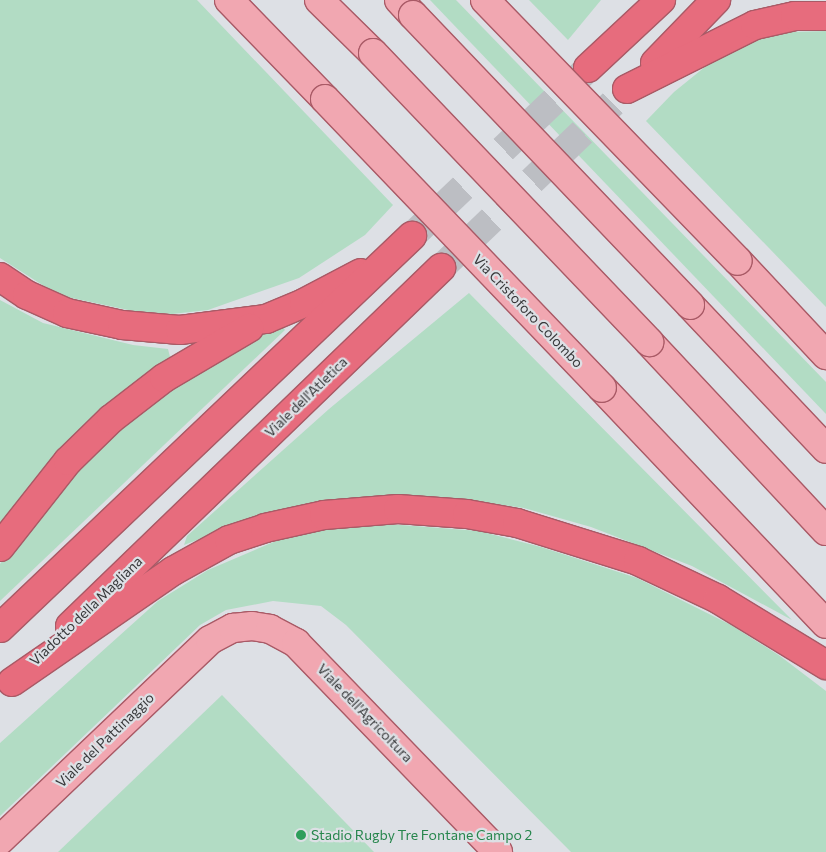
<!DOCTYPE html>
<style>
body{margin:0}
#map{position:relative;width:826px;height:852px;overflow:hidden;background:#dde0e5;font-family:Commissioner,sans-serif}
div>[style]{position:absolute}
.green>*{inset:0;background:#b2dcc4}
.highway-tunnel>*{height:28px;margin-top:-14px;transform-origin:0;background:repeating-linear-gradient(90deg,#bcbec3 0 28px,transparent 0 42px)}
.roads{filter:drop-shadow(1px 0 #a95a66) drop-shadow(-1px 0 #a95a66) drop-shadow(0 1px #a95a66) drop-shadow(0 -1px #a95a66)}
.major>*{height:28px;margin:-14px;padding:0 14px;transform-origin:14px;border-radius:14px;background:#f1a7b1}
.highway>*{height:28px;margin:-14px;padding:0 14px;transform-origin:14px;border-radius:14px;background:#e76c7d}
.bridges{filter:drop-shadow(1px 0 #a95a66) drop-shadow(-1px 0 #a95a66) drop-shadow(0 1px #a95a66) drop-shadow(0 -1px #a95a66)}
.major-bridge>*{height:28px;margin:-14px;padding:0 14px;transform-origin:14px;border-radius:14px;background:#f1a7b1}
.dots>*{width:14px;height:14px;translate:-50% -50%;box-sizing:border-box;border:2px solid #dde0e5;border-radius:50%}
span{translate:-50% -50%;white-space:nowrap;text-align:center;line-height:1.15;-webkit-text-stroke:4.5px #dde0e5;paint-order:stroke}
.street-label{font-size:14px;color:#37383a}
.leisure-label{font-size:14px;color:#27864d}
.left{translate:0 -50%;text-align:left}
</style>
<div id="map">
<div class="green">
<div style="clip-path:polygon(0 0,197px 0,393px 205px,365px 235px,299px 278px,208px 310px,172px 314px,133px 311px,67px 297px,44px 286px,0 258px)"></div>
<div style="clip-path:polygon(430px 0,456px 0,826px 382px,826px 414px)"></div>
<div style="clip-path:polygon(529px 0,601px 0,568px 40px)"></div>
<div style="clip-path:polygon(826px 31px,826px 307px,646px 121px,674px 92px,716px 58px,755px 40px,791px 32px)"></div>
<div style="clip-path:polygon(469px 293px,792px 620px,692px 566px,591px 527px,524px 508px,444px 497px,385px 495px,331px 500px,268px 513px,184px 545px,187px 536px,329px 409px)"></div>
<div style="clip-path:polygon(0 300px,43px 323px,133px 345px,168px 349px,170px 357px,81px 428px,0 525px)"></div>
<div style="clip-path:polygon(281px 324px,285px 330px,0 601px,0 564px,52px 494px,129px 418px,206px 364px)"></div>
<div style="clip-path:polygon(388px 524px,479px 531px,541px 547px,637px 578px,731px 625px,780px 656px,826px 691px,826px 852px,571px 852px,346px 625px,321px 606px,273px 601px,226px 610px,200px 625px,0 816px,0 743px,158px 601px,208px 570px,283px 538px,338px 526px)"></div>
<div style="clip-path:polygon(222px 695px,374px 852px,58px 852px)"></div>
</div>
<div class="highway-tunnel">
<div style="left:412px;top:236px;width:239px;rotate:-43.6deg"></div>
<div style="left:441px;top:268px;width:244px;rotate:-43.8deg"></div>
</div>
<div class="roads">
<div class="major">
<div style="left:229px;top:0;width:138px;rotate:45.9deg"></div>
<div style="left:319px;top:0;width:76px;rotate:44.5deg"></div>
<div style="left:399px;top:0;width:21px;rotate:47deg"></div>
<div style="left:738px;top:261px;width:129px;rotate:46.9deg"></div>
<div style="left:690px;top:305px;width:198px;rotate:46.6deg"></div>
<div style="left:649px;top:342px;width:259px;rotate:46.9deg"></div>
<div style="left:602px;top:388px;width:325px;rotate:46.5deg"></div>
<div style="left:0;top:840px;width:290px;rotate:-43.6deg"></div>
<div style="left:210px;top:640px;width:26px;rotate:-28deg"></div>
<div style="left:233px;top:628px;width:19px;rotate:-6deg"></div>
<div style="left:252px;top:626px;width:18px;rotate:9deg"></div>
<div style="left:270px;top:629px;width:30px;rotate:28deg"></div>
<div style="left:296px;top:643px;width:291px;rotate:46deg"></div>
</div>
<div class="highway">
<div style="left:655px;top:63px;width:88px;rotate:-45.9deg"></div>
<div style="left:588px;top:68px;width:100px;rotate:-43deg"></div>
<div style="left:627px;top:89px;width:143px;rotate:-26.6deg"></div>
<div style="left:755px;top:25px;width:41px;rotate:-12.7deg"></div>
<div style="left:795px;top:16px;width:31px"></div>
<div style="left:0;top:277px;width:32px;rotate:34deg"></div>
<div style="left:27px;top:295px;width:44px;rotate:24.2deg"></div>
<div style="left:67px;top:313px;width:56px;rotate:12.3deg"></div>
<div style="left:122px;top:325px;width:58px;rotate:4.9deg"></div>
<div style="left:180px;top:330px;width:87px;rotate:-7.3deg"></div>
<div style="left:266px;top:319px;width:41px;rotate:-22.8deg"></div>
<div style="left:304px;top:303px;width:64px;rotate:-27.8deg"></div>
<div style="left:0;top:547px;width:110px;rotate:-51.7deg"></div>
<div style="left:68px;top:461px;width:60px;rotate:-44.3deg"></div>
<div style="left:111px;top:419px;width:67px;rotate:-37.7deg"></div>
<div style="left:164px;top:378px;width:99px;rotate:-30.5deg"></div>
<div style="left:70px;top:626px;width:516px;rotate:-43.98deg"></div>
<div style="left:0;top:628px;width:569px;rotate:-43.58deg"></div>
<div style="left:12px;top:682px;width:196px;rotate:-34.6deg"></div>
<div style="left:173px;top:571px;width:64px;rotate:-29deg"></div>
<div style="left:229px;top:540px;width:38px;rotate:-18deg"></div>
<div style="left:265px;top:528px;width:60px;rotate:-12.4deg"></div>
<div style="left:324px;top:515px;width:74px;rotate:-4.6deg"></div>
<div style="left:398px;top:509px;width:69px;rotate:4.1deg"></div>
<div style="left:467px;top:514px;width:51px;rotate:10.2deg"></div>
<div style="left:517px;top:523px;width:127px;rotate:17.4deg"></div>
<div style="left:638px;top:561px;width:89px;rotate:25.4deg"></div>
<div style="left:718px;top:599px;width:127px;rotate:31.4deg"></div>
</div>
</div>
<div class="bridges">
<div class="major-bridge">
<div style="left:485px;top:0;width:363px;rotate:45.9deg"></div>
<div style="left:413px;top:15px;width:401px;rotate:46.3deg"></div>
<div style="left:373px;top:53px;width:400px;rotate:46.3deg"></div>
<div style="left:325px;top:99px;width:400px;rotate:46.2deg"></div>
</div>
</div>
<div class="dots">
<div style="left:301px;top:835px;background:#2e9e5b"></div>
</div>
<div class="street-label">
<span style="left:528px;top:311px;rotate:46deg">Via Cristoforo Colombo</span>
<span style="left:306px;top:397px;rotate:-44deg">Viale dell'Atletica</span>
<span style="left:86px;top:611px;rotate:-44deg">Viadotto della Magliana</span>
<span style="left:365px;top:713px;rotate:46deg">Viale dell'Agricoltura</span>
<span style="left:105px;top:740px;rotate:-44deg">Viale del Pattinaggio</span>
</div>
<div class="leisure-label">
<span class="left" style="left:311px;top:835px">Stadio Rugby Tre Fontane Campo 2</span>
</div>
</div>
